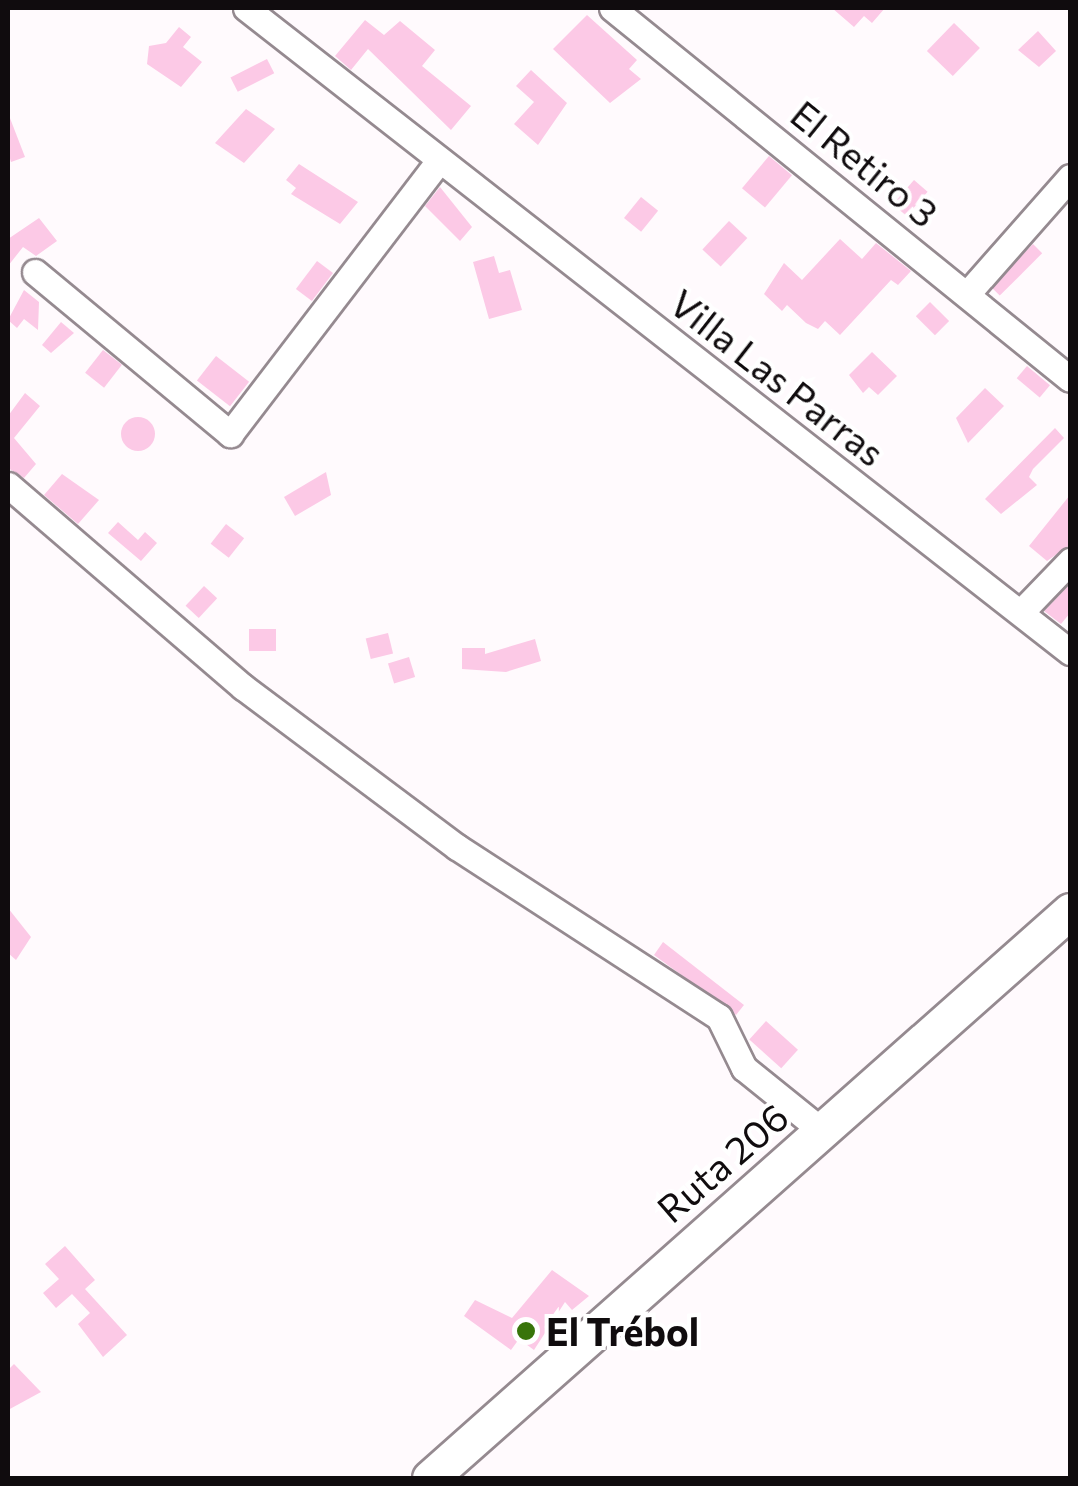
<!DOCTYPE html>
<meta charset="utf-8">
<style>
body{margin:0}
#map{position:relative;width:1078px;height:1486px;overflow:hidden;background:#fffafd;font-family:Commissioner,sans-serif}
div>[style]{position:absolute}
.building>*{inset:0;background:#fcc9e6;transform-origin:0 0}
.round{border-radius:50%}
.roads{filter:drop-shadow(2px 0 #958a90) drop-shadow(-2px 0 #958a90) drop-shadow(0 2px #958a90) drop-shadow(0 -2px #958a90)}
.minor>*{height:25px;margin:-12.5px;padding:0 12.5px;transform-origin:12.5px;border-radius:12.5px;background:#fff}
.highway>*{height:35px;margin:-17.5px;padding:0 17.5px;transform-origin:17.5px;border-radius:17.5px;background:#fff}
.dots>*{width:28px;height:28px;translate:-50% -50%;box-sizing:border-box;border:5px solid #fff;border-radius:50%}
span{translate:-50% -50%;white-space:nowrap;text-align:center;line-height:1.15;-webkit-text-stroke:8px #fff;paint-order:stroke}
.street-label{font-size:38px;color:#100c0e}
.poi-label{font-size:38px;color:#100c0e;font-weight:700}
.left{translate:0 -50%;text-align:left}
.frame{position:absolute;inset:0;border:10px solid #100c0e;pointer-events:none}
</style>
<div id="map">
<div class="building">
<div style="clip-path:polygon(832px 8px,885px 8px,872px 23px,864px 16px,854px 27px)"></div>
<div style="clip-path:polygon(587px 15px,637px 60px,629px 69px,641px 79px,610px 103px,553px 49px)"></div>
<div style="clip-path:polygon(365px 20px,384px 35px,400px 21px,435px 50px,422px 66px,471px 106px,451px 130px,368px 49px,351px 70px,335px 56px)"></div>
<div style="left:954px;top:23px;width:36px;height:39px;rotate:44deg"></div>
<div style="clip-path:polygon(179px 27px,191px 37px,183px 47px,202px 62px,181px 87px,147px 64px,149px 46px,166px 43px)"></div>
<div style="clip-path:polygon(1038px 31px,1056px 51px,1039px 67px,1018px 50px)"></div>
<div style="left:267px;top:59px;width:16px;height:41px;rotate:63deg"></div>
<div style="clip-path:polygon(531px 70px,567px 103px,538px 145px,514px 124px,534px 102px,516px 86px)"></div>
<div style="clip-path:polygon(246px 109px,275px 129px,244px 163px,215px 143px)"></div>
<div style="clip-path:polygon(8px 113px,25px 157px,11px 162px,8px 152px)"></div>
<div style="left:769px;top:156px;width:30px;height:42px;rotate:40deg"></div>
<div style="clip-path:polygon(299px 164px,358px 202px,340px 224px,291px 194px,296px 188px,286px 180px)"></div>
<div style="left:914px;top:180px;width:18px;height:32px;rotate:41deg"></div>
<div style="clip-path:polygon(440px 187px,472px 227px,460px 241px,425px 206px)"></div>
<div style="left:641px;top:197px;width:22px;height:27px;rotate:39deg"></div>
<div style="clip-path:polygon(39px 218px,57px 241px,36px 256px,23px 247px,8px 266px,8px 239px)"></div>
<div style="left:729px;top:221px;width:25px;height:39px;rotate:43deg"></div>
<div style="clip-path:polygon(840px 239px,862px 259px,876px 243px,911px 271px,898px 285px,891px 280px,840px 335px,825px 321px,818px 329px,806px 323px,787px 305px,782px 311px,764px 294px,784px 263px,802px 280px)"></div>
<div style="left:1033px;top:244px;width:13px;height:60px;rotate:45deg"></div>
<div style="clip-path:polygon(494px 256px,499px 273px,510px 270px,522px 310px,489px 319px,473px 262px)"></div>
<div style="left:317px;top:261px;width:20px;height:35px;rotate:37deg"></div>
<div style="clip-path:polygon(24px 290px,39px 302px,38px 330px,24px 319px,17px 328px,8px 320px)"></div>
<div style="left:930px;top:302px;width:27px;height:20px;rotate:45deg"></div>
<div style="clip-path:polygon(61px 322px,74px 333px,51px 353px,42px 345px)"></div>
<div style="left:103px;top:350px;width:24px;height:29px;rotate:38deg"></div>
<div style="clip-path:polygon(872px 352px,897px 376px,878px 395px,869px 387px,863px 393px,849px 375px)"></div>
<div style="left:216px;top:356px;width:42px;height:31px;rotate:38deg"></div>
<div style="left:1027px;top:366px;width:30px;height:16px;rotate:40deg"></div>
<div style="clip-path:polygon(985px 388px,1004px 406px,968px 443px,956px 418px)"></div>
<div style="clip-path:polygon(25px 393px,40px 406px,14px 438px,36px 464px,24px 478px,8px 468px,8px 416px)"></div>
<div class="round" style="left:121px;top:417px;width:34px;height:34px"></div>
<div style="clip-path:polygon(1055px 428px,1064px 438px,1033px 469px,1029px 477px,1037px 485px,1001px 514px,985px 499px)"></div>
<div style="clip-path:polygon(326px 472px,331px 495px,295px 516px,284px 497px)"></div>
<div style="clip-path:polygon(62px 474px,99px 500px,78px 524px,44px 495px)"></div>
<div style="clip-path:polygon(1070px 495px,1070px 545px,1047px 561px,1029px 546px)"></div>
<div style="clip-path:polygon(118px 522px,138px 540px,145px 532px,157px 543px,141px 561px,108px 533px)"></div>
<div style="left:226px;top:524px;width:23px;height:25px;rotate:38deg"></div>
<div style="clip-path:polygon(1070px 584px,1070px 613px,1061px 624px,1044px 611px)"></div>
<div style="left:204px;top:586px;width:18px;height:27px;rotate:43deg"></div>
<div style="left:249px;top:629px;width:27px;height:22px"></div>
<div style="left:388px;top:633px;width:21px;height:23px;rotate:76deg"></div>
<div style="clip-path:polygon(535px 639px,541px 661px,506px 672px,462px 669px,462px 648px,485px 648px,485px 654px)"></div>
<div style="left:409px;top:657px;width:21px;height:22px;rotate:73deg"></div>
<div style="clip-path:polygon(8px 908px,31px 937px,16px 960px,8px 953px)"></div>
<div style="clip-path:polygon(663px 942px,744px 1005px,736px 1015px,654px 955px)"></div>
<div style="left:766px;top:1021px;width:43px;height:25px;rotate:42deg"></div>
<div style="clip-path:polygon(65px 1246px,95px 1280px,85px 1289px,127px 1335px,103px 1357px,78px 1324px,90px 1313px,72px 1294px,56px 1308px,43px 1293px,59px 1279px,45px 1264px)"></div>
<div style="clip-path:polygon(552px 1270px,589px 1296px,572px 1310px,565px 1302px,534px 1350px,519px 1339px,511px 1350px,464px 1316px,475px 1300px,512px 1318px)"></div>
<div style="clip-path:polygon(14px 1364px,41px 1392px,8px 1410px,8px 1370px)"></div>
</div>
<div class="roads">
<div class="minor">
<div style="left:246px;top:8px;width:1046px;rotate:38.01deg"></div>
<div style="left:612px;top:8px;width:589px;rotate:39.01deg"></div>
<div style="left:35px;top:272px;width:254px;rotate:39.7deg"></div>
<div style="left:230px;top:434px;width:342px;rotate:-52.6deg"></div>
<div style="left:967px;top:294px;width:156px;rotate:-48.6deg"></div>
<div style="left:8px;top:485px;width:310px;rotate:40.7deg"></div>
<div style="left:243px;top:687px;width:267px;rotate:36.8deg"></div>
<div style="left:457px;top:847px;width:312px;rotate:33deg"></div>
<div style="left:719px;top:1017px;width:57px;rotate:63.9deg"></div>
<div style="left:744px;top:1068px;width:100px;rotate:38.9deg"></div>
<div style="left:1021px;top:612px;width:71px;rotate:-46.1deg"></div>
</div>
<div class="highway">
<div style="left:430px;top:1478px;width:855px;rotate:-41.54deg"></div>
</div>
</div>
<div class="dots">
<div style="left:526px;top:1331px;background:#38740a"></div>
</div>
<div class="street-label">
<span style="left:865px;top:163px;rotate:39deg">El Retiro 3</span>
<span style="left:778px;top:377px;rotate:38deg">Villa Las Parras</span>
<span style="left:722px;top:1162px;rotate:-41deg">Ruta 206</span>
</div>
<div class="poi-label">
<span class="left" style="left:546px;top:1331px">El Trébol</span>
</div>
<div class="frame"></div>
</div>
